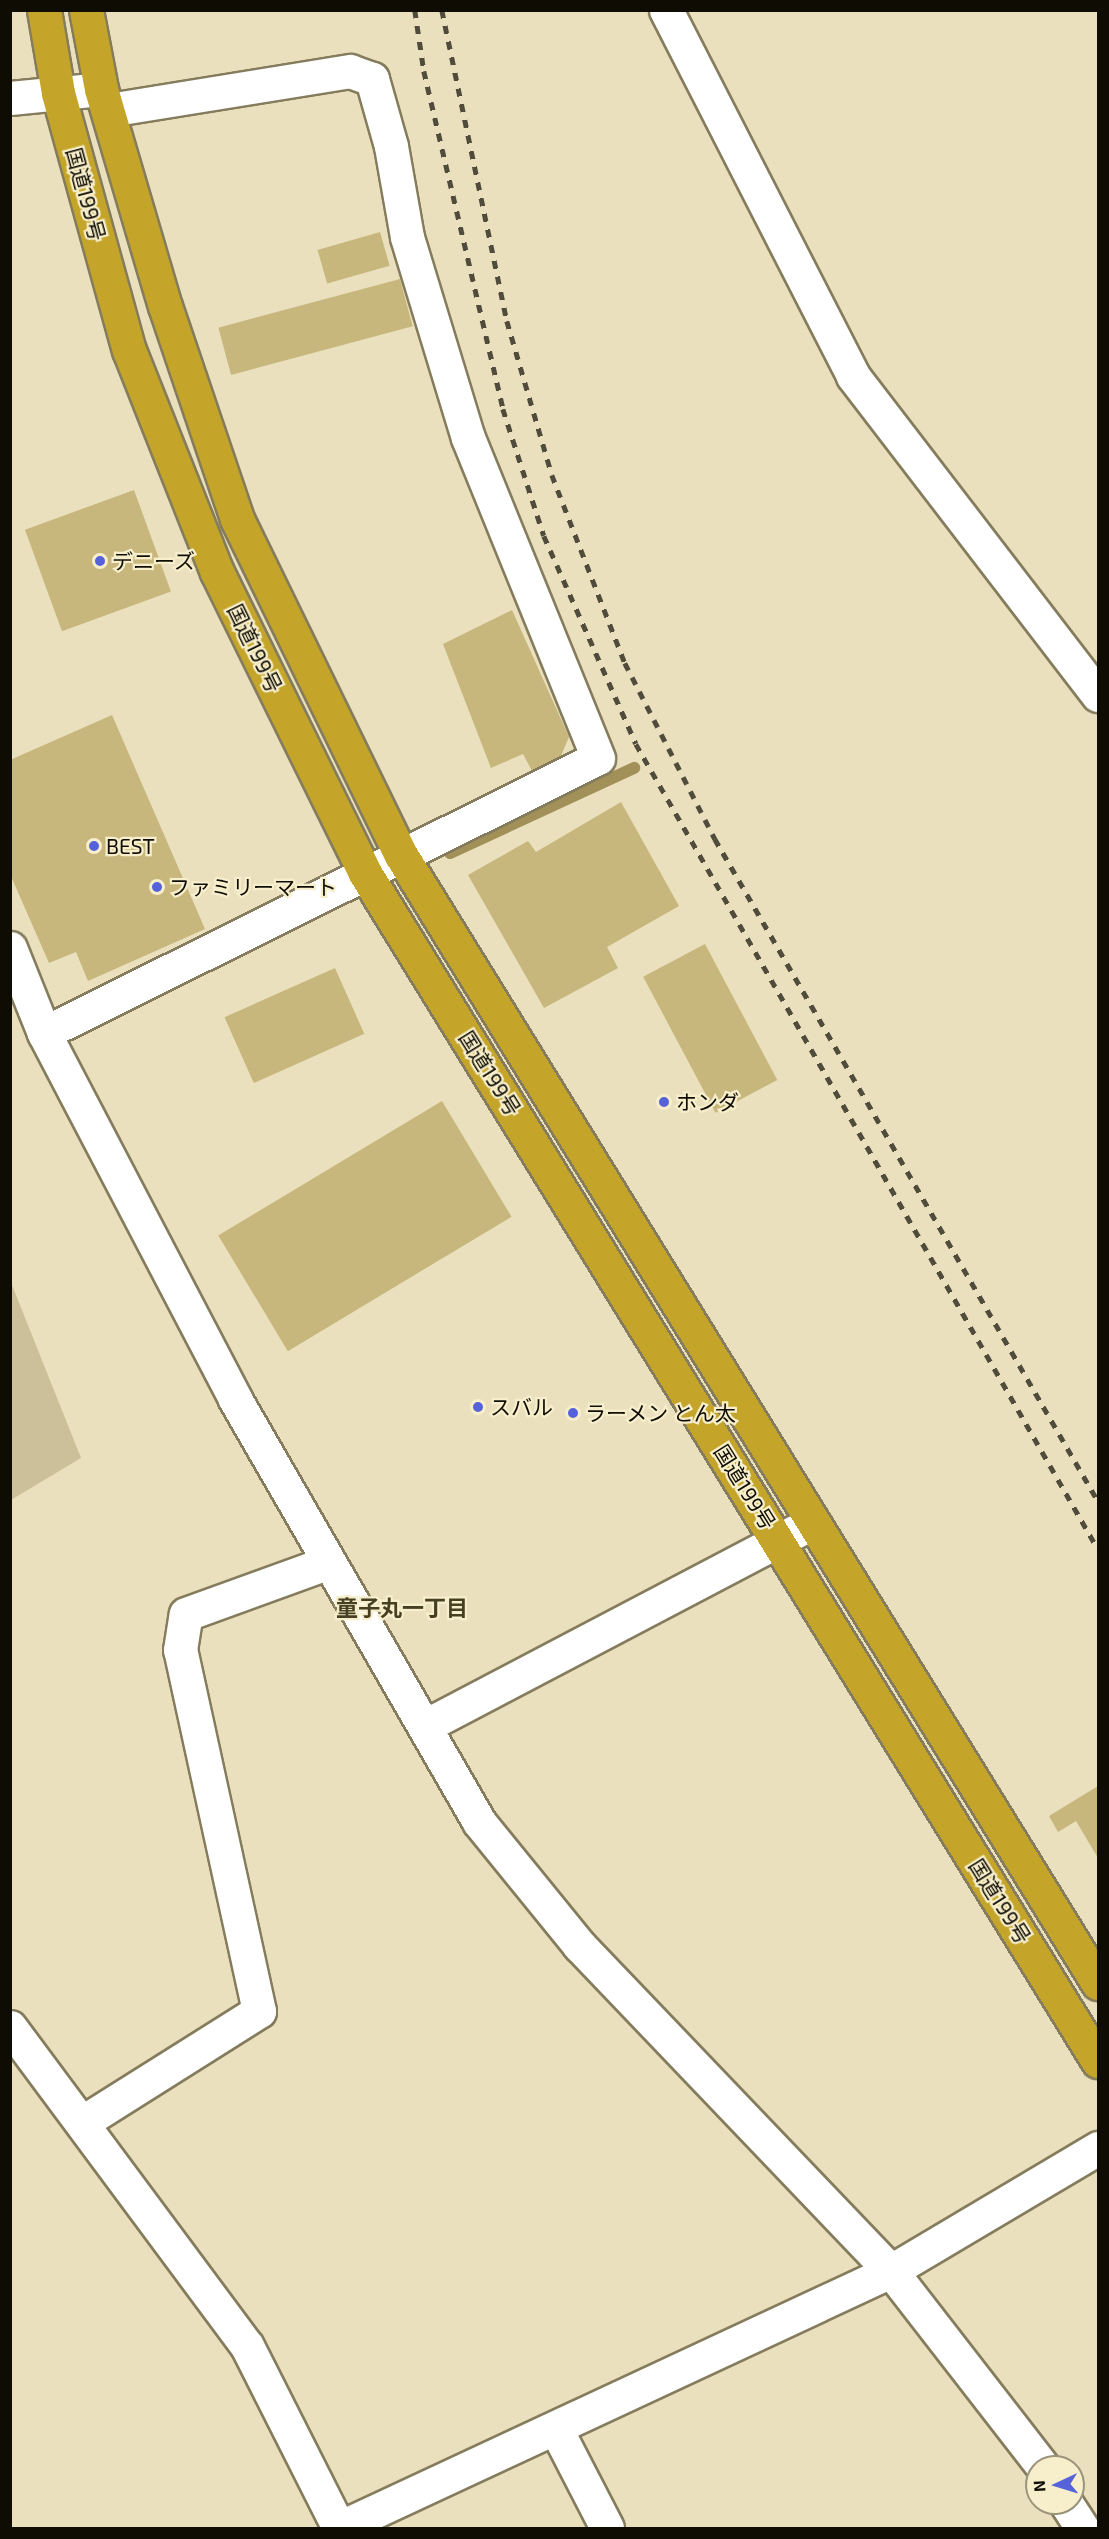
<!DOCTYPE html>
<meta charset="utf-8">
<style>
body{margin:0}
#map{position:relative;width:1109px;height:2539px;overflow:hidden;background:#eae0be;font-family:"Exo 2","Noto Sans JP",sans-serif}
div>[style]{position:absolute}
.green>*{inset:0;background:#cbc099}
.stream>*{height:12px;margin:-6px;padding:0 6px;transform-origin:6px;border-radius:6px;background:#a19158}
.building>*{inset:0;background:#c7b77c;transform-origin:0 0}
.roads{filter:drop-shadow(2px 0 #847c5c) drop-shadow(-2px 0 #847c5c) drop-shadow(0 2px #847c5c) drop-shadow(0 -2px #847c5c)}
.minor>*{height:33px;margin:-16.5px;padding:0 16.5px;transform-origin:16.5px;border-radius:16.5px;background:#fff}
.highway>*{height:33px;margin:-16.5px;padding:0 16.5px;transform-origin:16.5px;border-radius:16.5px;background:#c4a529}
.rail>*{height:4.5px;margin-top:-2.25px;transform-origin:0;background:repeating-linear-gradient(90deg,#504b3b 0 8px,transparent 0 16px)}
.dots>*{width:16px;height:16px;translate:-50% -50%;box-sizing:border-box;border:3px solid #f7eecb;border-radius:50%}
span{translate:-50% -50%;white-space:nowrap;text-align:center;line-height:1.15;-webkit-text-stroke:4.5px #f7eecb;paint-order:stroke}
.street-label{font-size:21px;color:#0f0c03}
.poi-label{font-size:21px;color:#0f0c03}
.left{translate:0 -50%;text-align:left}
.neighbourhood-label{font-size:22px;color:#473f22;font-weight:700}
.frame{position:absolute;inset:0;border:12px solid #0f0c03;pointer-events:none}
.north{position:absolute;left:1025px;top:2455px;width:60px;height:60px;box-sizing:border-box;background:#f7eecb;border:2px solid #9a947b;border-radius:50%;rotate:266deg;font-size:16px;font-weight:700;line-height:24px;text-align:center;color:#0f0c03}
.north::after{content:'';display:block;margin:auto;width:21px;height:27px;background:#5562d9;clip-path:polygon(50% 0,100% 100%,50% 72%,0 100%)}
</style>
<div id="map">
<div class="green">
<div style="clip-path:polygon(10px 1280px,81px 1458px,11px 1500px,10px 1500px)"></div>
</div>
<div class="stream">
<div style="left:450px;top:853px;width:203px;rotate:-24.8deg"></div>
</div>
<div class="building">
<div style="left:380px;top:232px;width:35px;height:65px;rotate:74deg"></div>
<div style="left:400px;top:279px;width:49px;height:188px;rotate:75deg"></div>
<div style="left:134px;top:490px;width:108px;height:116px;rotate:70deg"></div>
<div style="clip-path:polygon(512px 610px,569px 737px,560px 758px,532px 771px,523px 754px,491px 768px,443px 644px)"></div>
<div style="clip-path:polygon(112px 715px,205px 929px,88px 981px,76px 952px,49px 963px,10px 874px,10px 760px)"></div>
<div style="clip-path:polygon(621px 802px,679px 906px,607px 947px,618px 968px,544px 1008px,468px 875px,528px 841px,536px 852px)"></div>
<div style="left:705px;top:944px;width:154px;height:70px;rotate:62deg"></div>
<div style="left:335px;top:968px;width:72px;height:121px;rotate:66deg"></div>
<div style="left:442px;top:1101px;width:135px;height:261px;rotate:59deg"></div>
<div style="clip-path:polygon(1098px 1786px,1098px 1858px,1076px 1821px,1058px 1832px,1049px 1816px)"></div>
</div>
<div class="roads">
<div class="minor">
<div style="left:666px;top:10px;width:411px;rotate:62.9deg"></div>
<div style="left:853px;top:376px;width:402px;rotate:52.5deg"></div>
<div style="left:10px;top:98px;width:91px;rotate:-5.6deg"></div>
<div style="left:10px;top:948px;width:92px;rotate:68.2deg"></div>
<div style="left:44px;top:1033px;width:413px;rotate:62.4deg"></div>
<div style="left:235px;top:1399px;width:488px;rotate:60deg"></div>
<div style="left:479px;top:1822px;width:159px;rotate:50.9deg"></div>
<div style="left:579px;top:1945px;width:451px;rotate:46.3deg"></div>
<div style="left:891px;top:2271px;width:248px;rotate:52.2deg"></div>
<div style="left:44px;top:1033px;width:618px;rotate:-26.4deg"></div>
<div style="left:598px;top:758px;width:345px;rotate:-112.1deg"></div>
<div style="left:468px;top:438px;width:210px;rotate:-106.9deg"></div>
<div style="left:407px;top:237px;width:92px;rotate:-100deg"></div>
<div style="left:391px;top:146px;width:70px;rotate:-105.8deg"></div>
<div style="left:372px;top:79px;width:23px;rotate:-160deg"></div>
<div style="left:350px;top:71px;width:245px;rotate:170.8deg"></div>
<div style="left:425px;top:1726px;width:437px;rotate:-27.7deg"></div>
<div style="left:10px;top:2027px;width:397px;rotate:53.4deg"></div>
<div style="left:247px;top:2346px;width:204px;rotate:63.2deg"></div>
<div style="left:83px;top:2122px;width:208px;rotate:-32.2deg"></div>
<div style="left:259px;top:2011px;width:370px;rotate:-102.3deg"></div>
<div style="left:180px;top:1650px;width:36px;rotate:-81deg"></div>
<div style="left:186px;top:1614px;width:150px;rotate:-19.9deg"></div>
<div style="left:556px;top:2429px;width:111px;rotate:62.7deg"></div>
<div style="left:1066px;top:2503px;width:30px;rotate:57deg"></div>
<div style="left:339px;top:2528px;width:609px;rotate:-24.97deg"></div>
<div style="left:891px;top:2271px;width:241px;rotate:-30.7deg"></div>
</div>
<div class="highway">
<div style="left:44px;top:10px;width:84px;rotate:80.4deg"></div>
<div style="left:58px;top:93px;width:267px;rotate:74.6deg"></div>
<div style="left:129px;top:350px;width:239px;rotate:68.4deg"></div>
<div style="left:217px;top:572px;width:335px;rotate:63.8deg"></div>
<div style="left:365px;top:873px;width:1396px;rotate:58.33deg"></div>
<div style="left:86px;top:10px;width:80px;rotate:79.2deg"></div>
<div style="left:101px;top:89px;width:226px;rotate:73.6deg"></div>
<div style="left:165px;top:306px;width:225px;rotate:71.3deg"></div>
<div style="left:237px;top:519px;width:374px;rotate:64deg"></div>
<div style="left:401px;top:855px;width:1326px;rotate:58.29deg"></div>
</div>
</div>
<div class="rail">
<div style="left:415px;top:10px;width:62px;rotate:81.6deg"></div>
<div style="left:424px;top:71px;width:347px;rotate:76.8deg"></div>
<div style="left:503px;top:409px;width:133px;rotate:72.1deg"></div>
<div style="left:544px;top:536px;width:227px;rotate:66.1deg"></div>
<div style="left:636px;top:744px;width:928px;rotate:60.15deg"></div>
<div style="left:442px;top:10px;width:318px;rotate:78.2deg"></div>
<div style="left:507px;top:321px;width:160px;rotate:73.7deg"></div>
<div style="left:552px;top:475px;width:202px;rotate:68.8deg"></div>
<div style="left:625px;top:663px;width:198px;rotate:62.9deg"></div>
<div style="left:715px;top:839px;width:765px;rotate:59.95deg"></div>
</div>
<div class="dots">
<div style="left:100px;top:561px;background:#5562d9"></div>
<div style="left:94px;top:846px;background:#5562d9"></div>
<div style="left:157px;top:887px;background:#5562d9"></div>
<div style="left:664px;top:1102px;background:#5562d9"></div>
<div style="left:478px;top:1407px;background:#5562d9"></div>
<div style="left:573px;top:1413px;background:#5562d9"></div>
</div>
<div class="street-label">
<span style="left:86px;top:194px;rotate:75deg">国道199号</span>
<span style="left:255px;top:648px;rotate:64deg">国道199号</span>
<span style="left:490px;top:1073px;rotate:58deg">国道199号</span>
<span style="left:745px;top:1487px;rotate:58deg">国道199号</span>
<span style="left:1000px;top:1901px;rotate:58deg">国道199号</span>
</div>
<div class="poi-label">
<span class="left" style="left:112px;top:561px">デニーズ</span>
<span class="left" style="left:106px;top:846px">BEST</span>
<span class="left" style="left:169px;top:887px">ファミリーマート</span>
<span class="left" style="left:676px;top:1102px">ホンダ</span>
<span class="left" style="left:490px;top:1407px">スバル</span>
<span class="left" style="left:585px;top:1413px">ラーメン とん太</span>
</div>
<div class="neighbourhood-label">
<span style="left:402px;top:1608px">童子丸一丁目</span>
</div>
<div class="frame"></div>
<div class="north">N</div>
</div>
